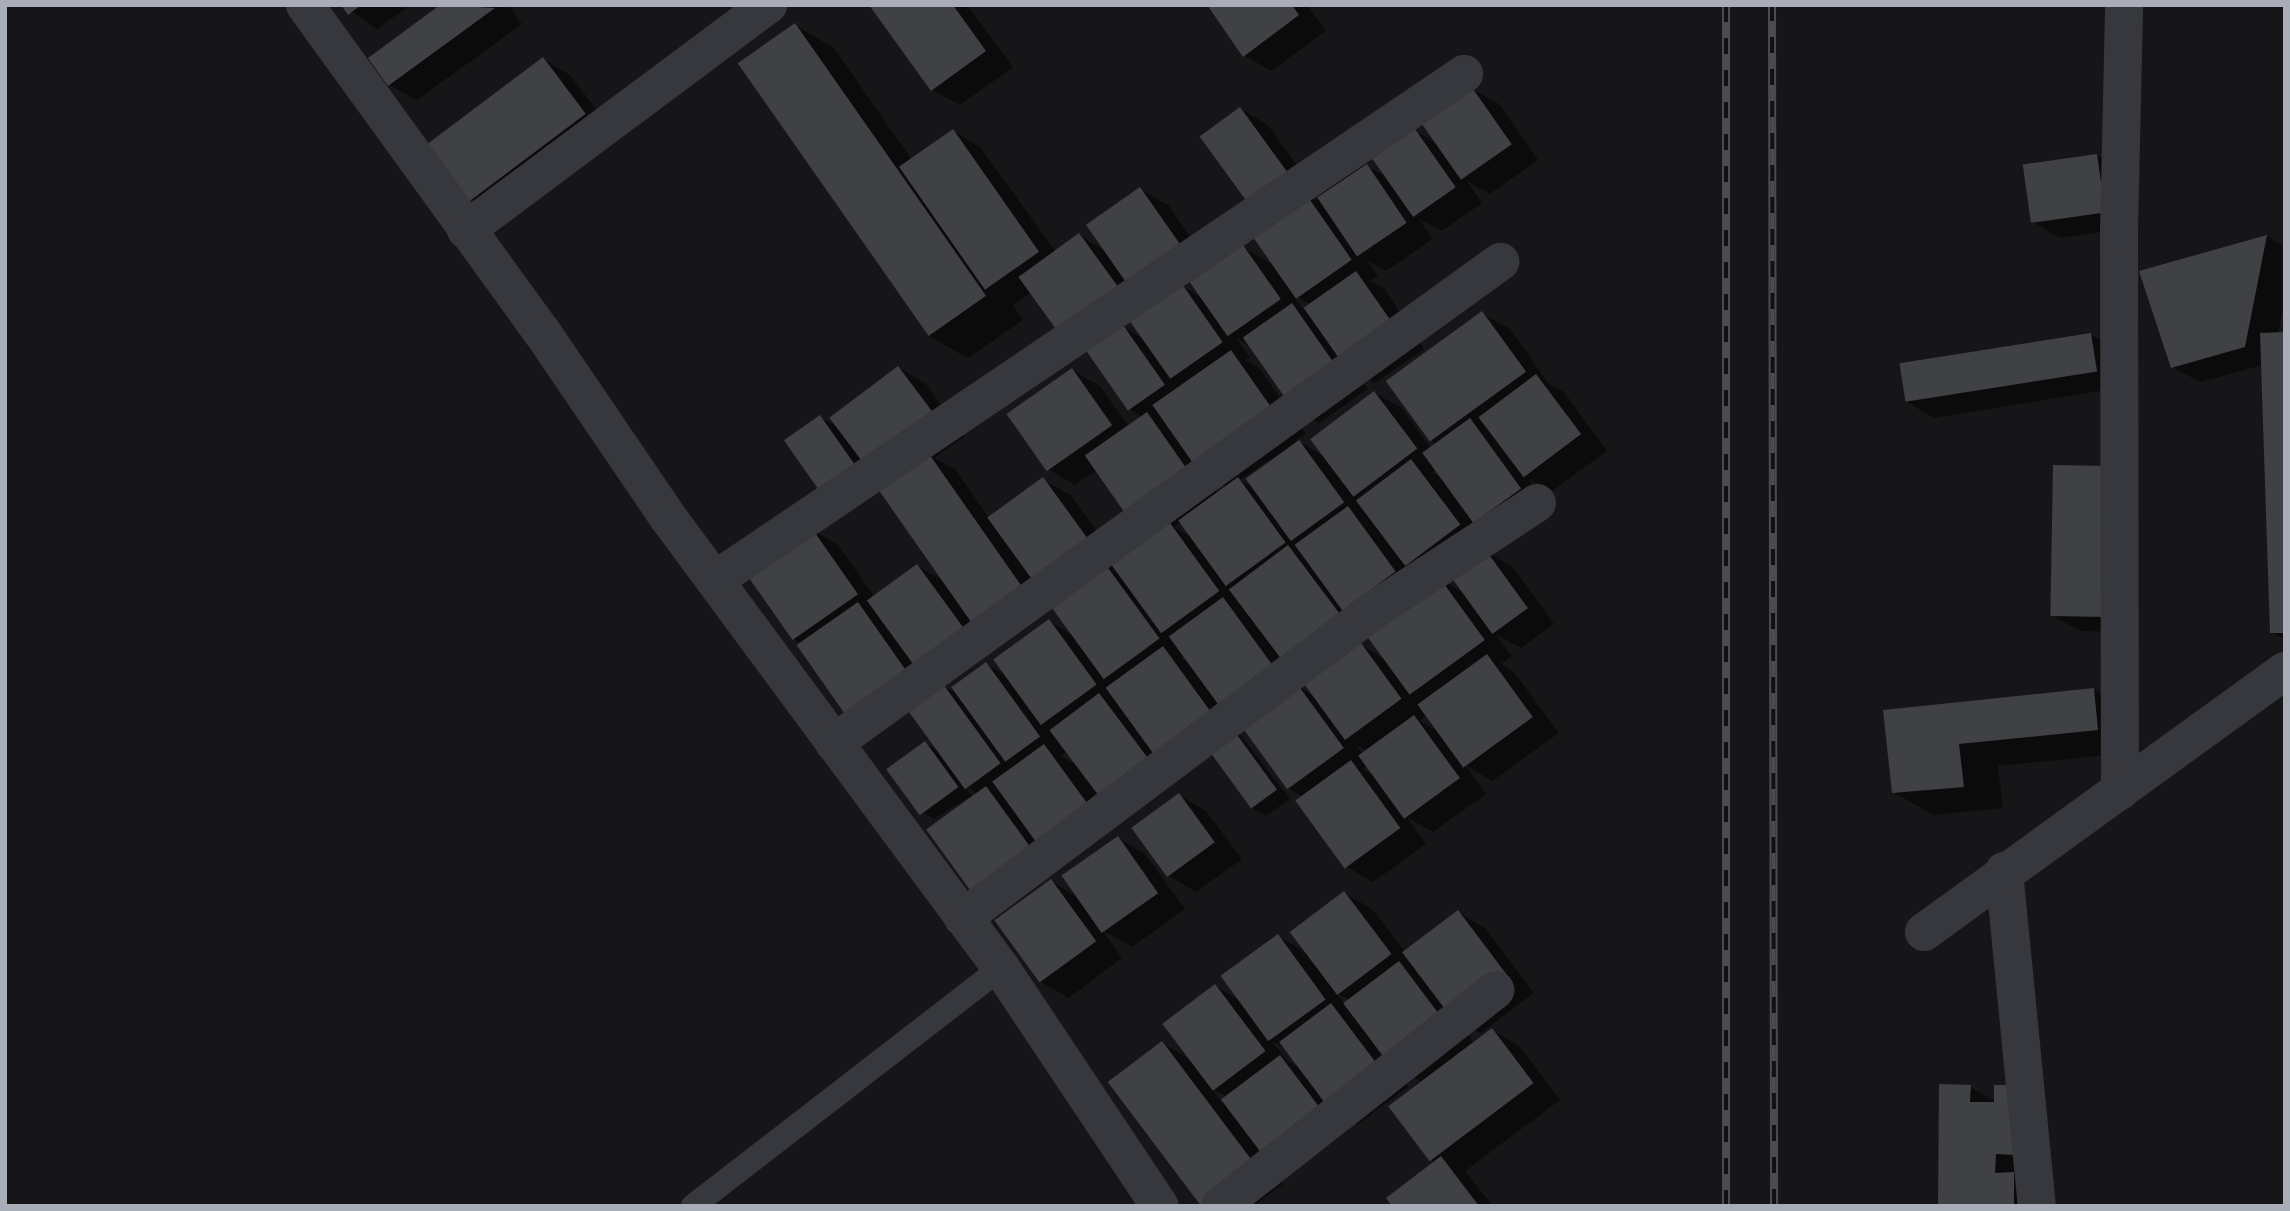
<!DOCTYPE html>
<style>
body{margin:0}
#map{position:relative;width:2290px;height:1211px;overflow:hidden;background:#161618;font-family:"Roboto Condensed",sans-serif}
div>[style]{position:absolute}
.shadow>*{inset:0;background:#0007}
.building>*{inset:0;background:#404145;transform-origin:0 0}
.service>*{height:24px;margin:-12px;padding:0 12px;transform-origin:12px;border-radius:12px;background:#37383d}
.minor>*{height:38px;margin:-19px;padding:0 19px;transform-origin:19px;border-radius:19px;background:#37383d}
.rail>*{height:8px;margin-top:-4px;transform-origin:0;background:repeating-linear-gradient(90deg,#111113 0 16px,#4a4c52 0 32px);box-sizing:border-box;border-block:2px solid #4a4c52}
span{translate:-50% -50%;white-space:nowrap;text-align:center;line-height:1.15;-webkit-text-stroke:6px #111113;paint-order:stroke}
.frame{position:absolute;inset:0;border:7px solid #a8adb8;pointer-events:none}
</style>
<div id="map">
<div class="shadow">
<div style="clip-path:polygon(343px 5px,410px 5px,377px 29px)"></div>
<div style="clip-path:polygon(443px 5px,508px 5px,522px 24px,417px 100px,390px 85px)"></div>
<div style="clip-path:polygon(872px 5px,967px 5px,1013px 67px,960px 105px,932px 90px)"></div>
<div style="clip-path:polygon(1307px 5px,1326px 31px,1271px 71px,1244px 55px,1207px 7px)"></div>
<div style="clip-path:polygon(795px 25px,834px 48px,912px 160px,953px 131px,980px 147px,1056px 252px,1079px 235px,1105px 251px,1140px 189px,1168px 205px,1208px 263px,1156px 300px,1032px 292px,1013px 305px,1023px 320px,968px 358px,928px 336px)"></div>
<div style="clip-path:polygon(543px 59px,570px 75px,612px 130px,499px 216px,472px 200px)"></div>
<div style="clip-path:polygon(evenodd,1471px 88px,1499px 104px,1538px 160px,1490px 194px,1467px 181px,1482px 203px,1442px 231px,1419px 219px,1433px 239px,1386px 271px,1367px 260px,1378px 276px,1371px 281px,1384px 288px,1424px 349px,1375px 383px,1355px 372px,1368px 389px,1319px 423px,1292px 408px,1251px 347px,1236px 338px,1250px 358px,1246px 360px,1259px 368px,1306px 434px,1296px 440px,1325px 457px,1374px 393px,1402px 408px,1431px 449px,1437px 444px,1432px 441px,1482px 313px,1510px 329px,1549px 384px,1564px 392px,1607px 451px,1551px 492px,1529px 479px,1547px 504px,1502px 538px,1470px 519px,1486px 542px,1438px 578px,1466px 594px,1485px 551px,1513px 567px,1554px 624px,1521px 648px,1495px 634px,1512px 656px,1501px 664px,1514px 672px,1559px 733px,1492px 781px,1465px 765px,1486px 794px,1433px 832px,1407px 817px,1426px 844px,1373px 882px,1345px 866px,1303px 797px,1288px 788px,1299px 687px,1316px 698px,1361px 645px,1386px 660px,1365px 630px,1237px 731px,1290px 799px,1266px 816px,1252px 808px,1210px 750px,1128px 813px,1094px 793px,1114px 820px,1000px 905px,969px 797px,934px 819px,921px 812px,925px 743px,941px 752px,908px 708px,794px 639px,811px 529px,838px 545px,874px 596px,917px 566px,946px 582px,879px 488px,838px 501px,820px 417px,838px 427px,899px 368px,926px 384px,964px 437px,934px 458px,955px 469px,989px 518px,1043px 480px,1071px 495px,1119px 563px,1157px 535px,1097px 470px,1075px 485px,1048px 469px,1072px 370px,1100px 386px,1129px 427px,1143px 417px,1129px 409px,1123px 327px,1147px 341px,1182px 286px,1203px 298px,1243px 247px,1275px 266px,1241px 109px,1268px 125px,1317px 193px,1311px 197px,1317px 200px,1367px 166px,1388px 178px,1415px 131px,1438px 144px,1471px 88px,1292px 294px,1311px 305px,1304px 310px,1292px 294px,1471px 88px,1268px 461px,1255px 489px,1240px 480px,1268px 461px,1471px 88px,1436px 470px,1443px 479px,1432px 473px,1436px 470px,1471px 88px,1206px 476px,1226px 487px,1218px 493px,1206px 476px,1471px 88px,1182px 522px,1193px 538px,1174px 527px,1182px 522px,1471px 88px,1116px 567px,1123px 576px,1112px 570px,1116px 567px,1471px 88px,1051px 607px,1074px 636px,1049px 621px,1007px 676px,986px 664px,959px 695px,943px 686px,1051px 607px,1471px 88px,1185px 655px,1191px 664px,1181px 658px,1185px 655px,1471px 88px,1428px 715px,1441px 733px,1420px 721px,1428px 715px,1471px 88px,1355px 744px,1367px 751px,1363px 754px,1355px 744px,1471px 88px,1067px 751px,1078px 766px,1061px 756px,1067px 751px,1471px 88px,1368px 765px,1376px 777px,1363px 769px,1368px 765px,1471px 88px,965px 786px,978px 794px,973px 798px,965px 786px)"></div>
<div style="clip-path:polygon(2097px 155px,2124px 171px,2132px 227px,2060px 238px,2033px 222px)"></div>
<div style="clip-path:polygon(2267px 236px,2285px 247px,2285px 298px,2278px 334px,2285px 334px,2285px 640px,2272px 632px,2263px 365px,2200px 382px,2172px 367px,2141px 272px)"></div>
<div style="clip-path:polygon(2090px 334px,2118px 350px,2124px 387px,1934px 418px,1907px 402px)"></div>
<div style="clip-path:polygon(2054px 467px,2134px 632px,2080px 631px,2052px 615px)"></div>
<div style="clip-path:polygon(2094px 689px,2133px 712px,2137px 752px,1998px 766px,2003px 808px,1933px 815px,1893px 792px,1885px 711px)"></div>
<div style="clip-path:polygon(1179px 795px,1206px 811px,1242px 859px,1196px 892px,1169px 876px)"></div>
<div style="clip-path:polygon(1118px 838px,1145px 854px,1185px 909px,1132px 947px,1102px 930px,1122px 958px,1069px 998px,1041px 982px,1051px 881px,1081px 899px)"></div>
<div style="clip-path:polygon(evenodd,1344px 893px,1372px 909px,1405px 952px,1458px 912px,1485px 928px,1534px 993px,1481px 1033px,1456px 1019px,1474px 1043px,1492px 1030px,1519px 1046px,1560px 1100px,1465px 1171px,1493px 1206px,1394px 1206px,1435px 1163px,1431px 1160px,1422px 1082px,1391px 1064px,1408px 1087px,1358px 1124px,1337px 1112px,1350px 1129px,1294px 1172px,1259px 1152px,1283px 1184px,1254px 1206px,1204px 1206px,1162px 1043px,1191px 1060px,1215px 986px,1241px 1001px,1278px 936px,1309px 954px,1344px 893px,1335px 992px,1350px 1000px,1345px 1004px,1335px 992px,1344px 893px,1272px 1041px,1286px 1049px,1301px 1069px,1287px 1061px,1272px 1041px,1344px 893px,1211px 1088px,1227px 1097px,1221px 1101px,1211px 1088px)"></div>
<div style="clip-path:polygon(1970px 1087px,1996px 1102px,2041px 1206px,1939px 1206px)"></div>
</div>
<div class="building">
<div style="clip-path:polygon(341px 5px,361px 5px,348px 15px)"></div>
<div style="clip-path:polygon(440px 5px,495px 8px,388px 86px,368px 58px)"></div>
<div style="clip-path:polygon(869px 5px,953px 5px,986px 51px,931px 91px)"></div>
<div style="clip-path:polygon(1207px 5px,1292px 5px,1299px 15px,1243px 57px)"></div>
<div style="left:795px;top:23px;width:333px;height:70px;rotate:55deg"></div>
<div style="left:543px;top:57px;width:71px;height:146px;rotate:53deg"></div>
<div style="left:1471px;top:86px;width:71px;height:62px;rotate:55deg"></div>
<div style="left:1240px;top:107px;width:86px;height:50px;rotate:54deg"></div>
<div style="left:953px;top:129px;width:150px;height:66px;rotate:55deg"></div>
<div style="left:1415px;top:129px;width:71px;height:52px;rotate:55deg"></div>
<div style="left:2097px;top:154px;width:59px;height:75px;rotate:82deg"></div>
<div style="left:1367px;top:164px;width:71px;height:60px;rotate:56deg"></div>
<div style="left:1140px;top:187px;width:73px;height:66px;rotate:55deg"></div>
<div style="left:1303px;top:190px;width:85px;height:68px;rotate:55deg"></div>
<div style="left:1079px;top:233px;width:69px;height:75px;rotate:54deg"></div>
<div style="clip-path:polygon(2267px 235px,2245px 347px,2171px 368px,2139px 271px)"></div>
<div style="left:1243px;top:245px;width:66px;height:65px;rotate:55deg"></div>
<div style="left:1356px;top:271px;width:74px;height:64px;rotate:55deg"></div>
<div style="left:1182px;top:284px;width:71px;height:64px;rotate:55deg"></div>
<div style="left:1292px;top:303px;width:85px;height:60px;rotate:55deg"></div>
<div style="left:1482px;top:311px;width:75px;height:119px;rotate:54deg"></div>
<div style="left:1123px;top:325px;width:73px;height:45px;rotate:55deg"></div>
<div style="clip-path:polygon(2285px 332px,2285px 633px,2270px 633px,2260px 333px)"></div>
<div style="left:2091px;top:333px;width:39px;height:194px;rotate:81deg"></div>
<div style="left:1231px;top:350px;width:83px;height:96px;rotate:55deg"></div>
<div style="left:898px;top:366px;width:67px;height:86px;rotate:53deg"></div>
<div style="left:1072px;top:368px;width:70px;height:80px;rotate:55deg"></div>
<div style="left:1536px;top:374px;width:75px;height:72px;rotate:53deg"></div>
<div style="left:1374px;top:391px;width:72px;height:80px;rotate:53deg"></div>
<div style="left:1147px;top:412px;width:83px;height:76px;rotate:55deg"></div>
<div style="left:820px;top:415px;width:66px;height:44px;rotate:55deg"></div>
<div style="left:1470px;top:418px;width:87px;height:59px;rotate:54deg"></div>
<div style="left:1299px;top:440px;width:77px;height:66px;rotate:54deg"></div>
<div style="left:927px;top:451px;width:169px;height:62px;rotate:55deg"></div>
<div style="left:1411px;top:459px;width:82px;height:69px;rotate:53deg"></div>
<div style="left:2053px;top:465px;width:56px;height:151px;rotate:1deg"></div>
<div style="left:1043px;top:477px;width:87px;height:69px;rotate:54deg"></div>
<div style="left:1238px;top:477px;width:81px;height:74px;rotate:54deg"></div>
<div style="left:1348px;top:506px;width:81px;height:66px;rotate:54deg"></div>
<div style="left:1170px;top:523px;width:84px;height:72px;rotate:54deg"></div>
<div style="left:811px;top:527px;width:82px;height:80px;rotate:55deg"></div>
<div style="left:1288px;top:545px;width:85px;height:74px;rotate:53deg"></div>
<div style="left:1485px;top:549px;width:73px;height:44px;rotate:54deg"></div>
<div style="left:917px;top:564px;width:82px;height:62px;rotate:54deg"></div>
<div style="left:1106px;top:565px;width:91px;height:69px;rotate:54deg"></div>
<div style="left:1439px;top:577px;width:78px;height:93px;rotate:54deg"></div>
<div style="left:1223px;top:597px;width:86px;height:67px;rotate:54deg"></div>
<div style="left:858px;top:602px;width:88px;height:75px;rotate:55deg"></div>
<div style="left:1049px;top:619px;width:81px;height:69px;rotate:54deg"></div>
<div style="left:1361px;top:643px;width:69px;height:70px;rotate:54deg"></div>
<div style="left:1163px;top:646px;width:83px;height:71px;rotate:54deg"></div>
<div style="left:1487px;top:654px;width:78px;height:86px;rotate:54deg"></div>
<div style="left:986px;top:662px;width:92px;height:43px;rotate:54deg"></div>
<div style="left:943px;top:684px;width:98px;height:44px;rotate:54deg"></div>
<div style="left:1298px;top:685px;width:78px;height:70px;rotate:54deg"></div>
<div style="clip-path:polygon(2094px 688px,2098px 730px,1959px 744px,1964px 787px,1892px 793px,1883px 710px)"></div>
<div style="left:1099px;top:693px;width:85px;height:62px;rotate:53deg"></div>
<div style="left:1414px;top:715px;width:78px;height:69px;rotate:54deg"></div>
<div style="left:1230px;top:725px;width:80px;height:32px;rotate:54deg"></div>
<div style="left:925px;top:741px;width:57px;height:48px;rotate:54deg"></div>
<div style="left:1044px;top:744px;width:74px;height:64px;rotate:54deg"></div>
<div style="left:1351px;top:760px;width:84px;height:69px;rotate:54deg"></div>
<div style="left:986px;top:786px;width:75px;height:74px;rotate:54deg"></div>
<div style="left:1179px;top:793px;width:61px;height:59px;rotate:54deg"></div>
<div style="left:1118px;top:836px;width:70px;height:69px;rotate:55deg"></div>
<div style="left:1051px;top:879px;width:77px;height:70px;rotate:54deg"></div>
<div style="left:1344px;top:891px;width:79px;height:68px;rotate:53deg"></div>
<div style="left:1458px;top:910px;width:84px;height:70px;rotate:53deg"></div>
<div style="left:1278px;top:934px;width:81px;height:71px;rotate:54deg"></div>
<div style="left:1399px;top:961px;width:79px;height:70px;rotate:53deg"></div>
<div style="left:1215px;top:984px;width:84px;height:66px;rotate:53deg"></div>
<div style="left:1331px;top:1003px;width:85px;height:65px;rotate:53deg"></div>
<div style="left:1492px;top:1028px;width:69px;height:130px;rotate:53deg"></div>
<div style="left:1162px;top:1041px;width:159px;height:68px;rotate:53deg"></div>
<div style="left:1280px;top:1055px;width:73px;height:74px;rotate:53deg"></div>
<div style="clip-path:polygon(1939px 1084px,1971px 1085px,1970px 1102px,1994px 1102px,1994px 1085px,2016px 1085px,2015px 1155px,1996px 1154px,1995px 1173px,2014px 1172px,2014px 1206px,1938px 1206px)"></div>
<div style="clip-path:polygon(1441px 1156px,1479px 1206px,1392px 1206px,1386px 1198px)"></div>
</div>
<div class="service">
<div style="left:693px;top:1206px;width:389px;rotate:-37.7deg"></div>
</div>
<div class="minor">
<div style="left:305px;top:5px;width:404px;rotate:54.1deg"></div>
<div style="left:542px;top:332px;width:227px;rotate:55.8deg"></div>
<div style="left:670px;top:520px;width:557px;rotate:53.54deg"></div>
<div style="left:1001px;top:968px;width:286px;rotate:56.3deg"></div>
<div style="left:466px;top:230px;width:377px;rotate:-36.7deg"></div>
<div style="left:715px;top:580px;width:904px;rotate:-34.04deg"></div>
<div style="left:834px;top:743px;width:822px;rotate:-35.84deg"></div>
<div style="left:2120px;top:791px;width:560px;rotate:-90.1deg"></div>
<div style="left:2119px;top:231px;width:226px;rotate:-88.7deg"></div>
<div style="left:2004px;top:871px;width:337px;rotate:84.4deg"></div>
<div style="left:963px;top:918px;width:514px;rotate:-36.85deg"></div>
<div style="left:1374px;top:610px;width:195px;rotate:-33.3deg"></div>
<div style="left:1924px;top:932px;width:445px;rotate:-35.9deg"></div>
<div style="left:1220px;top:1206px;width:350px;rotate:-38.1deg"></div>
</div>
<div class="rail">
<div style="left:1772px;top:5px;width:1201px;rotate:89.9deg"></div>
<div style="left:1726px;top:1206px;width:1201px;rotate:-90deg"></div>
</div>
<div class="frame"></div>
</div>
